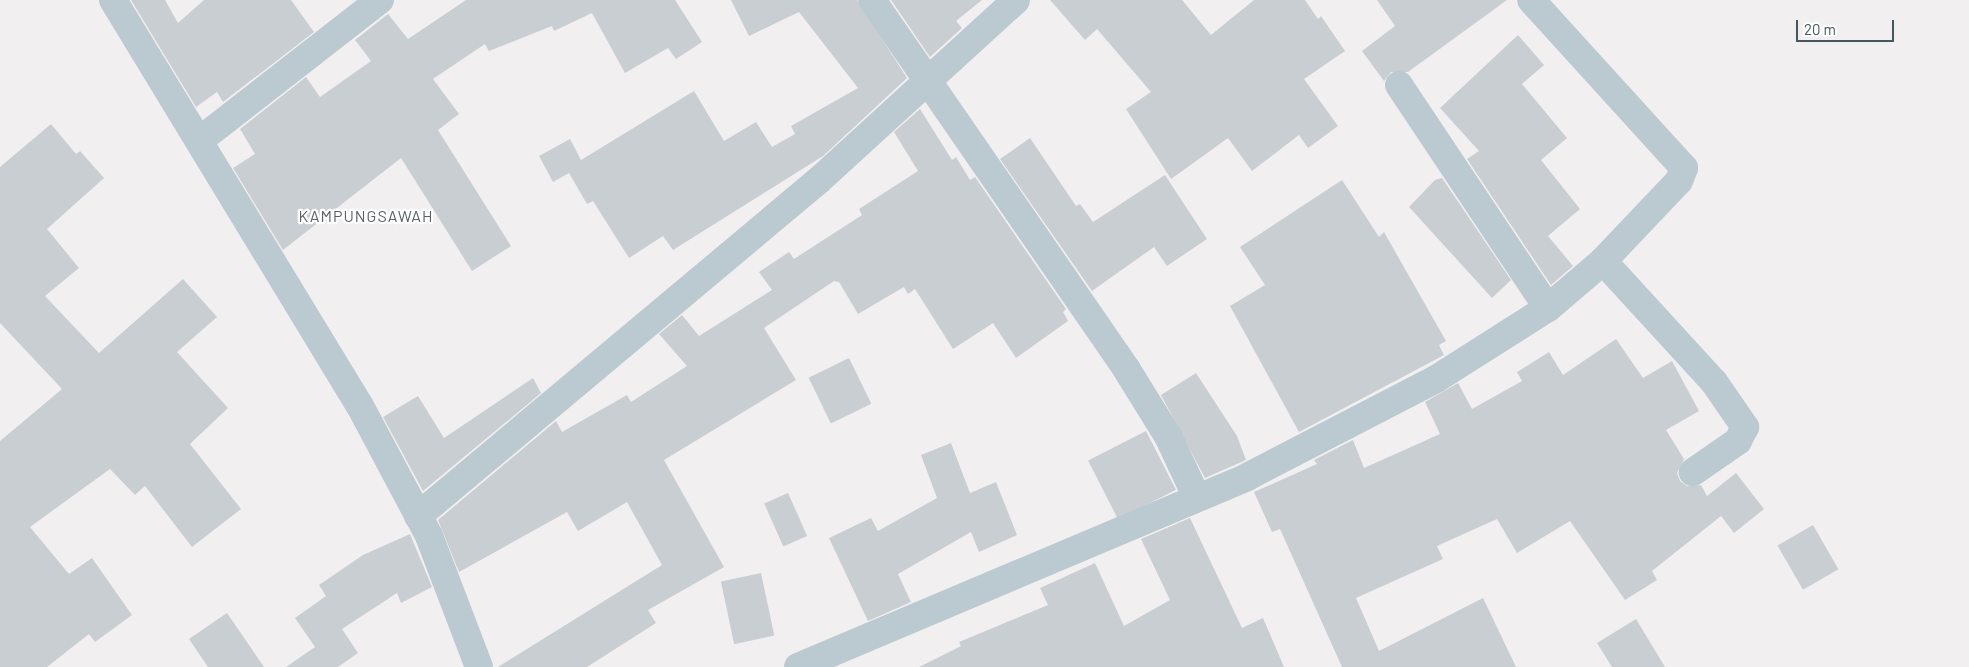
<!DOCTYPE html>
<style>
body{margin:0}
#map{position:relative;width:1969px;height:667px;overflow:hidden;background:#f2eff0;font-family:Barlow,sans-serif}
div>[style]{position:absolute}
.building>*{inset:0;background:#c9ced3;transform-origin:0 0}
.minor>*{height:28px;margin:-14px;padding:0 14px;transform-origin:14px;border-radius:14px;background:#bbcad0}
.tertiary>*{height:28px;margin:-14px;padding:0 14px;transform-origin:14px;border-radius:14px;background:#bbcad0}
span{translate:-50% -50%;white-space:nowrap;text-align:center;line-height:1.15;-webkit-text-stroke:4.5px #fff;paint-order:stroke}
.quarter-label{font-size:16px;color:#5b6165;letter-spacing:1px}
.scale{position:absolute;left:1796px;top:20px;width:98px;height:22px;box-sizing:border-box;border:2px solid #45575f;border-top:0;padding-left:6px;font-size:15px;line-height:18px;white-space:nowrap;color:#45575f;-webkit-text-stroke:4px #fff;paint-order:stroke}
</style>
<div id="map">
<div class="building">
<div style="clip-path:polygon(131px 0,165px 0,178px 23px,204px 0,291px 0,314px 32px,223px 102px,217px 92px,196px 107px)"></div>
<div style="clip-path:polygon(466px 0,675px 0,702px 42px,676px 59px,668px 48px,625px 73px,592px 13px,554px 31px,552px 26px,489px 51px,485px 44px,433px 79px,459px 114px,438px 130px,511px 246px,472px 271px,401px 158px,283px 250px,233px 168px,255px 154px,240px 129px,306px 77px,320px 97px,371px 61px,355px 40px,388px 14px,408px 39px)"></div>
<div style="clip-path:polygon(731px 0,857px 0,907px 78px,823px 156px,673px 250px,663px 236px,629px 258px,593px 201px,587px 204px,569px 173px,553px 182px,539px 156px,570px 139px,581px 160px,694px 91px,724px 141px,756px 122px,772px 147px,795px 134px,791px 126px,858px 88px,799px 12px,749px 36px)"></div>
<div style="clip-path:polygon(891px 0,982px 0,956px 21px,962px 28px,930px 57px)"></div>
<div style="clip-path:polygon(1050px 0,1182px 0,1211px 35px,1254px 0,1305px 0,1318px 19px,1321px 16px,1345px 51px,1304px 79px,1338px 126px,1308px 148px,1299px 135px,1252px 171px,1228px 138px,1171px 179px,1126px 109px,1151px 92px,1097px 29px,1085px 40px)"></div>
<div style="clip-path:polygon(1377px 0,1507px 0,1408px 72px,1391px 72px,1384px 81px,1362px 51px,1395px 26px)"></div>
<div style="clip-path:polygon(1518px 35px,1544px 65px,1522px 84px,1567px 138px,1541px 160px,1580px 209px,1548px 236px,1573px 266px,1551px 285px,1467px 159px,1479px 151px,1440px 108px)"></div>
<div style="clip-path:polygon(920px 109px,952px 160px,956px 157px,970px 180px,975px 177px,1066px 309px,1063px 312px,1068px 321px,1016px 358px,993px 323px,953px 349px,915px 289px,908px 294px,904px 287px,858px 314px,839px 282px,834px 281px,764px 328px,796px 380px,664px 460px,724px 567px,648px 610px,656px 623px,587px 667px,498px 667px,662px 565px,627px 502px,578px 531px,567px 512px,459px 572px,438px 520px,556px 421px,562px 432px,627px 395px,631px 402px,687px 366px,659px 334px,682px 315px,699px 336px,772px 290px,759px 272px,789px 252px,794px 259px,862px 215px,859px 209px,918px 171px,894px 132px)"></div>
<div style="clip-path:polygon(51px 124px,76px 154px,80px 151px,104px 178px,47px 229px,79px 268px,45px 296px,99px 353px,183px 279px,217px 317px,177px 352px,228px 408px,190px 444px,241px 509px,192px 547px,145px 486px,135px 495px,110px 469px,30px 527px,69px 574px,92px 558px,132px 615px,95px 642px,89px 634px,47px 667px,0 667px,0 441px,62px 389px,0 323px,0 167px)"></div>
<div style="clip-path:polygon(1030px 138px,1076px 206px,1080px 204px,1093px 222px,1165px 175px,1207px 239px,1167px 266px,1154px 247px,1092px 291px,1000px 159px)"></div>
<div style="clip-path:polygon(1442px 178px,1511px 280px,1492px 298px,1409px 207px,1435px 180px)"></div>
<div style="clip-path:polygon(1342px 180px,1379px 237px,1384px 232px,1446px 341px,1439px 345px,1444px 355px,1299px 432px,1230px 306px,1265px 285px,1240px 247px)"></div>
<div style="clip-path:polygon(1616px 339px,1643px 378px,1672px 361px,1699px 411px,1666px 430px,1684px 459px,1677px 473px,1680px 481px,1687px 486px,1701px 485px,1707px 496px,1736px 473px,1764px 509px,1734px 533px,1721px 516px,1652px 571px,1657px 580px,1625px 600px,1570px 521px,1517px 553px,1497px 519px,1437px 546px,1443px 559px,1356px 598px,1379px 651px,1483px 598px,1516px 667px,1342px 667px,1280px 529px,1272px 532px,1254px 492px,1317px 464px,1314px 460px,1353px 440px,1364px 468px,1440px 434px,1425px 402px,1458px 383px,1472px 409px,1522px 381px,1517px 372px,1549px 352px,1563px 375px)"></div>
<div style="left:849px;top:358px;width:51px;height:45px;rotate:64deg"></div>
<div style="clip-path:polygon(1196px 373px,1237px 436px,1246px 460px,1205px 478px,1161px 395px)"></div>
<div style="clip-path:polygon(533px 378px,541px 393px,423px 491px,383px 417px,418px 396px,444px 438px)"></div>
<div style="left:1146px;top:431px;width:66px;height:65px;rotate:63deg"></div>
<div style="clip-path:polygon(951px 443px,970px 493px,996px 482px,1017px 535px,979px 552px,971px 532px,898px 574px,911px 602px,868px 621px,829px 538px,871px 518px,878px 531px,937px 498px,921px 455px)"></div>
<div style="left:788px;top:493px;width:47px;height:26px;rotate:66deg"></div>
<div style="clip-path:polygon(1190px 518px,1242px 628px,1263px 618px,1284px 667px,919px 667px,961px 646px,959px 642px,1048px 605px,1040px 588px,1095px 563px,1124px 626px,1170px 600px,1141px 539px)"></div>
<div style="left:1813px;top:525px;width:51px;height:41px;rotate:60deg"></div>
<div style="clip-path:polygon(410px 534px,432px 587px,401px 603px,397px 593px,342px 629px,358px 653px,338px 667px,286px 667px,315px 647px,295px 618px,326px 596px,319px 585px,363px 555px)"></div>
<div style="left:761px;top:573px;width:64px;height:41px;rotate:78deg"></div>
<div style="clip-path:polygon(227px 613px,264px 667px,208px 667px,189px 639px)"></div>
<div style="clip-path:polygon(1636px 619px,1665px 667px,1612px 667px,1597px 643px)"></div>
</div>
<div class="minor">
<div style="left:872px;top:0;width:449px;rotate:55.4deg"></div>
<div style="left:1127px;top:370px;width:78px;rotate:58.2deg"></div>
<div style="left:1168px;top:436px;width:68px;rotate:64.9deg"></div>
<div style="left:1399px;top:85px;width:268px;rotate:56.3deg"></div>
<div style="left:200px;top:140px;width:228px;rotate:-37.9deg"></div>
<div style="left:1603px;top:261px;width:164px;rotate:47.5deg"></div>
<div style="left:1714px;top:382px;width:55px;rotate:55.4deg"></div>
<div style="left:1745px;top:427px;width:16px;rotate:117deg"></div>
<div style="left:1738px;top:441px;width:55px;rotate:145.4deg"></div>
<div style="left:418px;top:516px;width:522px;rotate:-39.95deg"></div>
<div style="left:818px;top:181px;width:268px;rotate:-42.4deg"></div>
<div style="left:798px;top:667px;width:488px;rotate:-22.9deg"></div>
<div style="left:1247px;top:477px;width:213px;rotate:-27.4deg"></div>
<div style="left:1436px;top:379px;width:133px;rotate:-32.4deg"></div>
<div style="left:1548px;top:308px;width:72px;rotate:-40.5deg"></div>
<div style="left:1603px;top:261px;width:110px;rotate:-46.5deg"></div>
<div style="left:1679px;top:181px;width:14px;rotate:-69deg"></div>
<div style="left:1684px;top:168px;width:227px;rotate:-132.3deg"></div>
</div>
<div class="tertiary">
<div style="left:113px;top:0;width:475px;rotate:58.7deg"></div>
<div style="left:360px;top:406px;width:147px;rotate:62deg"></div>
<div style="left:429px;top:536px;width:140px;rotate:69.1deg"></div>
</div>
<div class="quarter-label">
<span style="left:366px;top:216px">KAMPUNGSAWAH</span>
</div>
<div class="scale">20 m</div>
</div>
